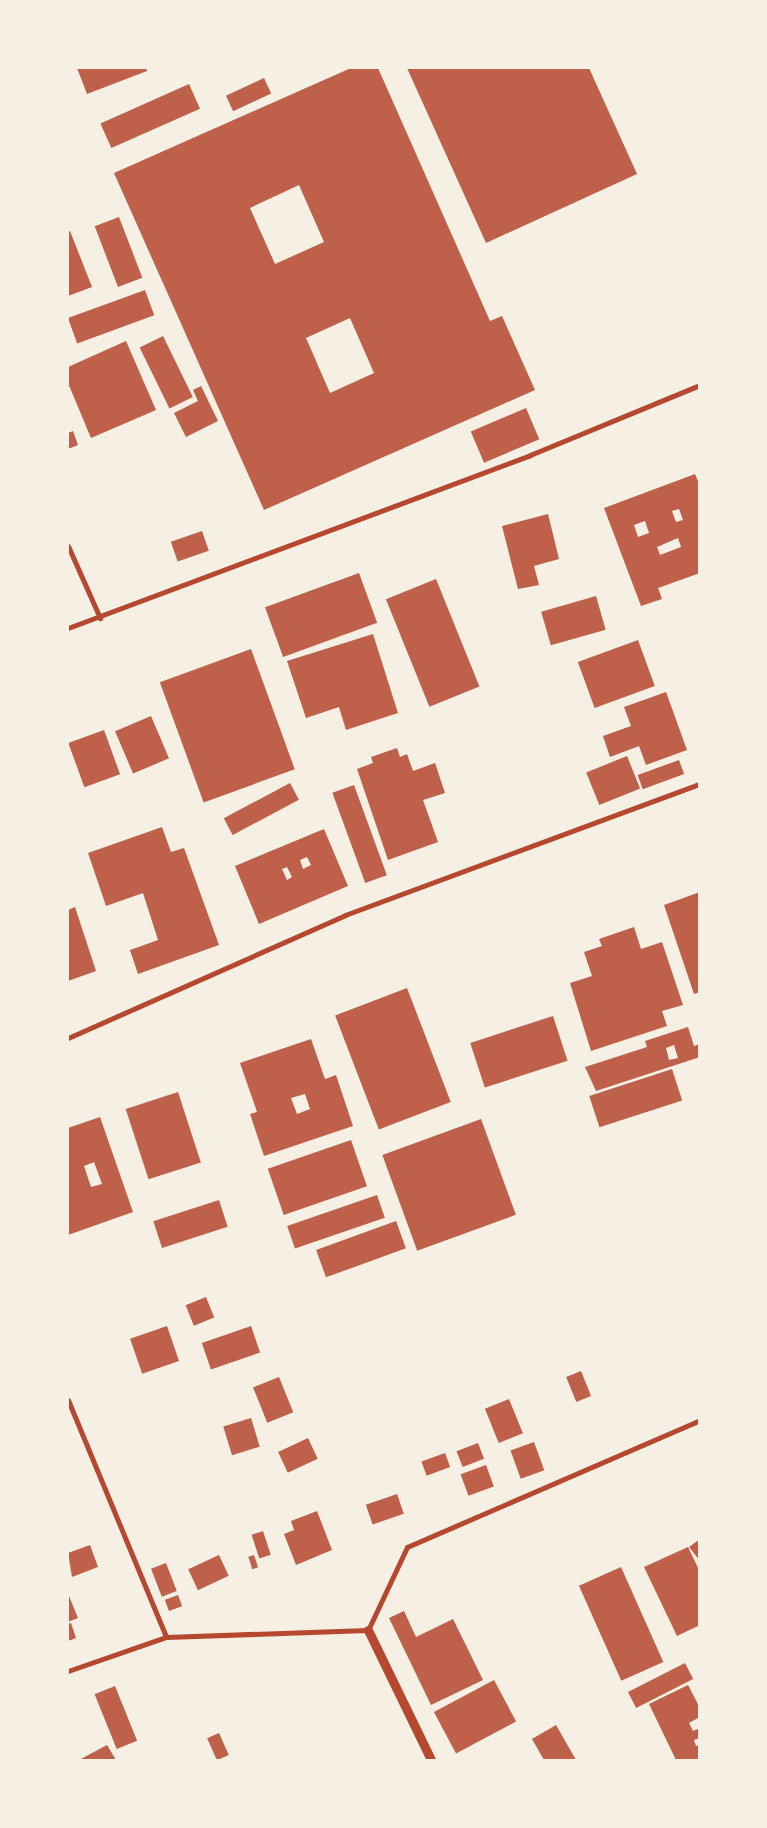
<!DOCTYPE html>
<style>
body{margin:0}
#map{position:relative;width:767px;height:1828px;overflow:hidden;background:#f6efe4;font-family:"Work Sans",sans-serif}
div>[style]{position:absolute}
.building>*{inset:0;background:#bf614a;transform-origin:0 0}
.minor>*{height:5px;margin:-2.5px;padding:0 2.5px;transform-origin:2.5px;border-radius:2.5px;background:#b5482f}
.tertiary>*{height:9px;margin:-4.5px;padding:0 4.5px;transform-origin:4.5px;border-radius:4.5px;background:#b5482f}
span{translate:-50% -50%;white-space:nowrap;text-align:center;line-height:1.15;-webkit-text-stroke:4.5px #f6efe4;paint-order:stroke}
.frame{position:absolute;inset:0;border:69px solid #f6efe4;pointer-events:none}
</style>
<div id="map">
<div class="building">
<div style="clip-path:polygon(77px 68px,146px 68px,147px 71px,87px 94px)"></div>
<div style="clip-path:polygon(evenodd,351px 68px,378px 68px,490px 321px,502px 316px,535px 390px,264px 510px,114px 173px,351px 68px,299px 185px,324px 242px,275px 264px,250px 208px,299px 185px,351px 68px,350px 318px,374px 373px,330px 393px,306px 338px,350px 318px)"></div>
<div style="clip-path:polygon(407px 68px,589px 68px,637px 174px,486px 243px)"></div>
<div style="left:264px;top:78px;width:17px;height:42px;rotate:65deg"></div>
<div style="left:189px;top:84px;width:27px;height:97px;rotate:66deg"></div>
<div style="left:119px;top:217px;width:65px;height:26px;rotate:69deg"></div>
<div style="clip-path:polygon(70px 231px,92px 287px,68px 296px,68px 232px)"></div>
<div style="left:145px;top:290px;width:27px;height:82px;rotate:70deg"></div>
<div style="left:163px;top:336px;width:68px;height:26px;rotate:64deg"></div>
<div style="clip-path:polygon(126px 341px,156px 410px,91px 438px,68px 383px,68px 367px)"></div>
<div style="clip-path:polygon(201px 386px,218px 421px,186px 437px,174px 413px,198px 401px,193px 390px)"></div>
<div style="left:526px;top:408px;width:34px;height:60px;rotate:67deg"></div>
<div style="clip-path:polygon(73px 431px,78px 445px,68px 449px,68px 433px)"></div>
<div style="clip-path:polygon(evenodd,695px 474px,700px 486px,700px 573px,658px 588px,662px 599px,641px 606px,604px 508px,695px 474px,679px 509px,683px 520px,676px 522px,672px 511px,679px 509px,695px 474px,645px 521px,649px 533px,638px 537px,634px 525px,645px 521px,695px 474px,678px 538px,681px 547px,660px 555px,657px 547px,678px 538px)"></div>
<div style="clip-path:polygon(548px 514px,559px 559px,534px 566px,539px 585px,518px 589px,502px 526px)"></div>
<div style="left:202px;top:531px;width:21px;height:33px;rotate:71deg"></div>
<div style="left:359px;top:573px;width:53px;height:100px;rotate:70deg"></div>
<div style="left:436px;top:579px;width:116px;height:54px;rotate:68deg"></div>
<div style="left:596px;top:596px;width:35px;height:57px;rotate:74deg"></div>
<div style="clip-path:polygon(373px 634px,398px 713px,346px 730px,339px 707px,306px 718px,287px 661px)"></div>
<div style="left:638px;top:640px;width:49px;height:64px;rotate:70deg"></div>
<div style="left:251px;top:649px;width:128px;height:97px;rotate:70deg"></div>
<div style="clip-path:polygon(666px 692px,687px 750px,646px 765px,639px 746px,610px 757px,603px 736px,631px 726px,624px 707px)"></div>
<div style="left:151px;top:716px;width:46px;height:39px;rotate:67deg"></div>
<div style="left:104px;top:730px;width:47px;height:38px;rotate:70deg"></div>
<div style="clip-path:polygon(397px 748px,400px 757px,407px 754px,413px 771px,435px 763px,445px 793px,423px 800px,438px 842px,388px 860px,357px 769px,373px 763px,371px 757px)"></div>
<div style="left:627px;top:756px;width:35px;height:44px;rotate:68deg"></div>
<div style="left:679px;top:760px;width:15px;height:44px;rotate:70deg"></div>
<div style="left:290px;top:783px;width:19px;height:75px;rotate:62deg"></div>
<div style="left:354px;top:785px;width:96px;height:23px;rotate:70deg"></div>
<div style="clip-path:polygon(162px 827px,171px 852px,184px 848px,219px 945px,138px 974px,130px 950px,158px 940px,143px 893px,106px 906px,88px 853px)"></div>
<div style="clip-path:polygon(evenodd,324px 829px,348px 886px,259px 924px,235px 866px,324px 829px,307px 857px,311px 865px,303px 869px,300px 860px,307px 857px,324px 829px,287px 867px,292px 877px,287px 880px,282px 869px,287px 867px)"></div>
<div style="clip-path:polygon(700px 892px,700px 992px,694px 994px,664px 905px)"></div>
<div style="clip-path:polygon(75px 907px,96px 971px,68px 981px,68px 910px)"></div>
<div style="clip-path:polygon(634px 927px,641px 949px,662px 942px,683px 1005px,662px 1011px,667px 1026px,591px 1051px,570px 983px,592px 976px,584px 952px,602px 946px,599px 939px)"></div>
<div style="left:407px;top:988px;width:122px;height:77px;rotate:69deg"></div>
<div style="left:553px;top:1016px;width:47px;height:87px;rotate:72deg"></div>
<div style="clip-path:polygon(evenodd,688px 1027px,694px 1046px,700px 1044px,700px 1057px,596px 1091px,585px 1067px,647px 1047px,645px 1041px,688px 1027px,674px 1045px,678px 1058px,669px 1060px,666px 1048px,674px 1045px)"></div>
<div style="clip-path:polygon(evenodd,311px 1039px,325px 1079px,336px 1075px,353px 1126px,264px 1156px,250px 1114px,257px 1112px,240px 1063px,311px 1039px,305px 1094px,310px 1109px,297px 1114px,291px 1098px,305px 1094px)"></div>
<div style="left:672px;top:1069px;width:33px;height:87px;rotate:72deg"></div>
<div style="left:178px;top:1092px;width:74px;height:55px;rotate:72deg"></div>
<div style="clip-path:polygon(evenodd,100px 1117px,133px 1212px,68px 1235px,68px 1128px,100px 1117px,94px 1162px,102px 1184px,91px 1187px,84px 1166px,94px 1162px)"></div>
<div style="left:481px;top:1119px;width:102px;height:105px;rotate:70deg"></div>
<div style="left:351px;top:1140px;width:49px;height:88px;rotate:71deg"></div>
<div style="left:377px;top:1195px;width:24px;height:95px;rotate:71deg"></div>
<div style="left:219px;top:1200px;width:28px;height:69px;rotate:72deg"></div>
<div style="left:396px;top:1221px;width:29px;height:85px;rotate:70deg"></div>
<div style="left:206px;top:1297px;width:22px;height:22px;rotate:68deg"></div>
<div style="left:167px;top:1326px;width:37px;height:39px;rotate:71deg"></div>
<div style="left:251px;top:1326px;width:28px;height:52px;rotate:71deg"></div>
<div style="left:581px;top:1371px;width:27px;height:16px;rotate:68deg"></div>
<div style="left:279px;top:1377px;width:38px;height:28px;rotate:68deg"></div>
<div style="left:509px;top:1399px;width:37px;height:26px;rotate:68deg"></div>
<div style="left:251px;top:1418px;width:30px;height:29px;rotate:73deg"></div>
<div style="left:308px;top:1438px;width:23px;height:33px;rotate:65deg"></div>
<div style="left:534px;top:1442px;width:30px;height:25px;rotate:70deg"></div>
<div style="left:478px;top:1443px;width:17px;height:23px;rotate:69deg"></div>
<div style="left:445px;top:1453px;width:15px;height:25px;rotate:70deg"></div>
<div style="left:486px;top:1465px;width:23px;height:27px;rotate:70deg"></div>
<div style="left:397px;top:1494px;width:21px;height:33px;rotate:71deg"></div>
<div style="clip-path:polygon(317px 1511px,332px 1550px,296px 1565px,284px 1534px,294px 1530px,291px 1521px)"></div>
<div style="left:263px;top:1531px;width:25px;height:12px;rotate:72deg"></div>
<div style="clip-path:polygon(700px 1539px,700px 1561px,689px 1547px)"></div>
<div style="clip-path:polygon(90px 1545px,98px 1567px,72px 1577px,68px 1553px)"></div>
<div style="clip-path:polygon(688px 1547px,700px 1572px,700px 1625px,677px 1636px,644px 1567px)"></div>
<div style="left:219px;top:1555px;width:23px;height:34px;rotate:65deg"></div>
<div style="left:254px;top:1555px;width:13px;height:6px;rotate:72deg"></div>
<div style="left:166px;top:1563px;width:30px;height:16px;rotate:69deg"></div>
<div style="left:621px;top:1567px;width:104px;height:46px;rotate:66deg"></div>
<div style="left:178px;top:1595px;width:12px;height:14px;rotate:70deg"></div>
<div style="clip-path:polygon(69px 1596px,78px 1618px,68px 1622px,68px 1597px)"></div>
<div style="clip-path:polygon(404px 1611px,416px 1637px,453px 1619px,483px 1680px,431px 1705px,389px 1618px)"></div>
<div style="clip-path:polygon(71px 1623px,76px 1638px,68px 1641px,68px 1624px)"></div>
<div style="left:685px;top:1663px;width:18px;height:64px;rotate:63deg"></div>
<div style="left:494px;top:1680px;width:47px;height:68px;rotate:62deg"></div>
<div style="clip-path:polygon(688px 1685px,700px 1708px,700px 1722px,698px 1718px,689px 1723px,693px 1731px,700px 1728px,700px 1738px,694px 1740px,696px 1746px,700px 1745px,700px 1760px,676px 1760px,649px 1704px)"></div>
<div style="left:115px;top:1686px;width:59px;height:22px;rotate:68deg"></div>
<div style="clip-path:polygon(556px 1725px,576px 1760px,544px 1760px,532px 1739px)"></div>
<div style="left:219px;top:1733px;width:24px;height:13px;rotate:66deg"></div>
<div style="clip-path:polygon(107px 1745px,116px 1760px,79px 1760px)"></div>
</div>
<div class="minor">
<div style="left:68px;top:546px;width:79px;rotate:66deg"></div>
<div style="left:68px;top:628px;width:493px;rotate:-20.5deg"></div>
<div style="left:530px;top:455px;width:184px;rotate:-22.4deg"></div>
<div style="left:68px;top:1038px;width:303px;rotate:-23.9deg"></div>
<div style="left:345px;top:915px;width:378px;rotate:-20.3deg"></div>
<div style="left:68px;top:1400px;width:256px;rotate:67.5deg"></div>
<div style="left:68px;top:1671px;width:104px;rotate:-19.1deg"></div>
<div style="left:166px;top:1637px;width:202px;rotate:-2deg"></div>
<div style="left:368px;top:1630px;width:92px;rotate:-64.8deg"></div>
<div style="left:407px;top:1547px;width:319px;rotate:-23.4deg"></div>
</div>
<div class="tertiary">
<div style="left:368px;top:1630px;width:144px;rotate:64.1deg"></div>
</div>
<div class="frame"></div>
</div>
